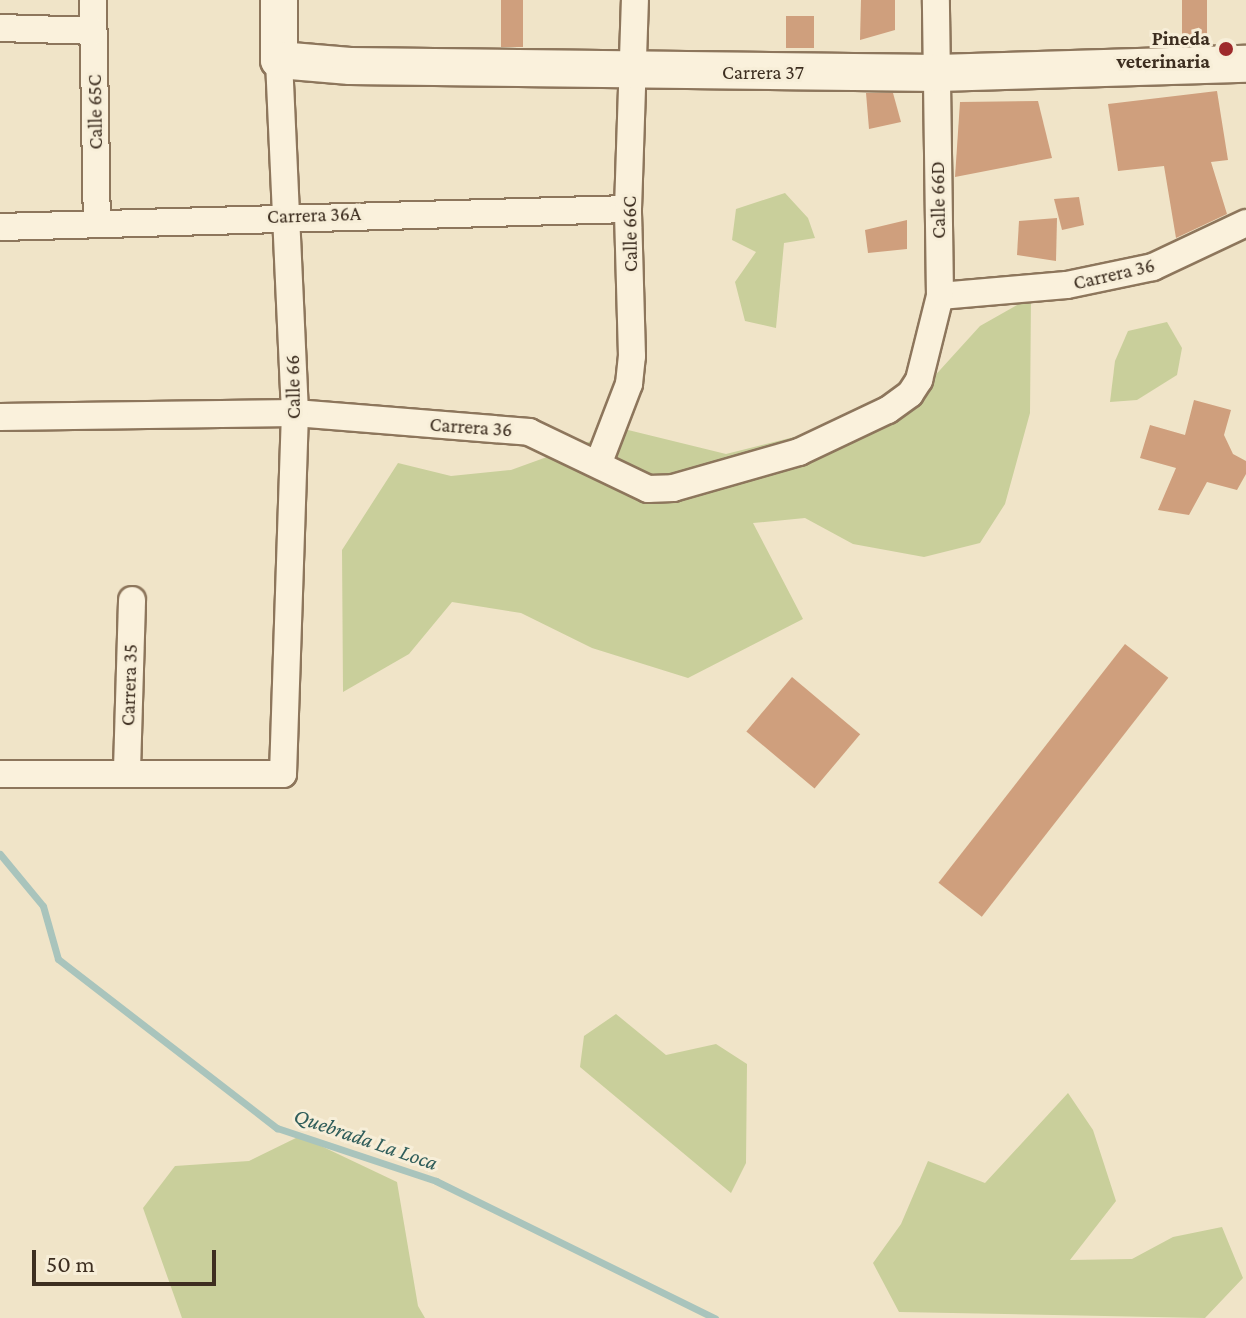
<!DOCTYPE html>
<style>
body{margin:0}
#map{position:relative;width:1246px;height:1318px;overflow:hidden;background:#f0e4c8;font-family:"Crimson Pro",serif}
div>[style]{position:absolute}
.green>*{inset:0;background:#c9cf9b}
.stream>*{height:7px;margin:-3.5px;padding:0 3.5px;transform-origin:3.5px;border-radius:3.5px;background:#a9c4bc}
.building>*{inset:0;background:#cf9f7d;transform-origin:0 0}
.roads{filter:drop-shadow(2px 0 #8d765c) drop-shadow(-2px 0 #8d765c) drop-shadow(0 2px #8d765c) drop-shadow(0 -2px #8d765c)}
.street>*{height:26px;margin:-13px;padding:0 13px;transform-origin:13px;border-radius:13px;background:#faf1dc}
.secondary>*{height:36px;margin:-18px;padding:0 18px;transform-origin:18px;border-radius:18px;background:#faf1dc}
.dots>*{width:22px;height:22px;translate:-50% -50%;box-sizing:border-box;border:4px solid #f7eed8;border-radius:50%}
span{translate:-50% -50%;white-space:nowrap;text-align:center;line-height:1.15;-webkit-text-stroke:6px #f7eed8;paint-order:stroke}
.poi-label{font-size:20px;color:#3d2e20;font-weight:700}
.right{translate:-100% -50%;text-align:right}
.street-label{font-size:20px;color:#3d2e20}
.water-label{font-size:22px;color:#2f5d5a;font-style:italic}
.scale{position:absolute;left:32px;top:1250px;width:184px;height:36px;box-sizing:border-box;border:4px solid #3d2e20;border-top:0;padding-left:10px;font-size:24px;line-height:28px;white-space:nowrap;color:#3d2e20;-webkit-text-stroke:6px #f7eed8;paint-order:stroke}
</style>
<div id="map">
<div class="green">
<div style="clip-path:polygon(785px 193px,808px 218px,815px 238px,784px 243px,776px 328px,745px 321px,735px 282px,756px 252px,732px 240px,736px 209px)"></div>
<div style="clip-path:polygon(1031px 297px,1030px 413px,1005px 504px,980px 543px,924px 557px,853px 544px,805px 518px,753px 523px,803px 619px,688px 678px,592px 648px,521px 613px,452px 602px,409px 654px,343px 692px,342px 550px,398px 463px,451px 476px,511px 470px,624px 429px,726px 454px,794px 437px,869px 430px,930px 381px,980px 326px)"></div>
<div style="clip-path:polygon(1167px 322px,1182px 348px,1177px 375px,1137px 400px,1110px 402px,1115px 361px,1128px 331px)"></div>
<div style="clip-path:polygon(616px 1014px,666px 1055px,716px 1044px,747px 1064px,746px 1163px,731px 1193px,580px 1067px,584px 1036px)"></div>
<div style="clip-path:polygon(1068px 1093px,1093px 1130px,1116px 1201px,1070px 1260px,1132px 1259px,1173px 1237px,1222px 1227px,1243px 1278px,1205px 1318px,899px 1312px,873px 1263px,901px 1224px,928px 1161px,985px 1183px)"></div>
<div style="clip-path:polygon(300px 1136px,397px 1182px,418px 1306px,425px 1318px,182px 1318px,143px 1208px,175px 1166px,249px 1161px)"></div>
</div>
<div class="stream">
<div style="left:0;top:854px;width:67px;rotate:50.4deg"></div>
<div style="left:43px;top:906px;width:55px;rotate:74.2deg"></div>
<div style="left:58px;top:959px;width:277px;rotate:37.7deg"></div>
<div style="left:277px;top:1128px;width:168px;rotate:18.4deg"></div>
<div style="left:436px;top:1181px;width:311px;rotate:26.2deg"></div>
</div>
<div class="building">
<div style="left:501px;top:0;width:22px;height:47px"></div>
<div style="clip-path:polygon(861px 0,895px 0,895px 30px,860px 40px)"></div>
<div style="left:1182px;top:0;width:25px;height:45px"></div>
<div style="left:786px;top:16px;width:28px;height:32px"></div>
<div style="clip-path:polygon(1217px 91px,1228px 160px,1211px 162px,1227px 214px,1176px 238px,1164px 166px,1118px 171px,1108px 104px)"></div>
<div style="clip-path:polygon(866px 93px,893px 93px,901px 122px,869px 129px)"></div>
<div style="clip-path:polygon(1038px 101px,1052px 158px,955px 177px,960px 102px)"></div>
<div style="clip-path:polygon(1079px 197px,1084px 225px,1062px 230px,1054px 199px)"></div>
<div style="clip-path:polygon(1057px 218px,1056px 261px,1017px 255px,1019px 221px)"></div>
<div style="clip-path:polygon(907px 220px,907px 249px,868px 253px,865px 230px)"></div>
<div style="clip-path:polygon(1194px 400px,1231px 410px,1224px 435px,1233px 454px,1246px 461px,1246px 474px,1237px 490px,1207px 482px,1189px 515px,1158px 510px,1176px 468px,1140px 458px,1150px 425px,1185px 435px)"></div>
<div style="left:1125px;top:644px;width:55px;height:303px;rotate:38deg"></div>
<div style="left:792px;top:677px;width:89px;height:71px;rotate:40deg"></div>
</div>
<div class="roads">
<div class="street">
<div style="left:93px;top:0;width:224px;rotate:89deg"></div>
<div style="left:0;top:28px;width:93px;rotate:1.8deg"></div>
<div style="left:0;top:227px;width:628px;rotate:-1.64deg"></div>
<div style="left:940px;top:296px;width:127px;rotate:-5deg"></div>
<div style="left:1067px;top:285px;width:88px;rotate:-11.8deg"></div>
<div style="left:1153px;top:267px;width:103px;rotate:-25.3deg"></div>
<div style="left:0;top:417px;width:295px;rotate:-0.8deg"></div>
<div style="left:295px;top:413px;width:235px;rotate:4.6deg"></div>
<div style="left:529px;top:432px;width:132px;rotate:25.6deg"></div>
<div style="left:648px;top:489px;width:25px;rotate:-2deg"></div>
<div style="left:673px;top:488px;width:131px;rotate:-15.9deg"></div>
<div style="left:799px;top:452px;width:98px;rotate:-25.3deg"></div>
<div style="left:888px;top:410px;width:27px;rotate:-36deg"></div>
<div style="left:910px;top:394px;width:17px;rotate:-57deg"></div>
<div style="left:919px;top:380px;width:87px;rotate:-76deg"></div>
<div style="left:940px;top:296px;width:296px;rotate:-90.8deg"></div>
<div style="left:599px;top:462px;width:84px;rotate:-69deg"></div>
<div style="left:629px;top:384px;width:28px;rotate:-84deg"></div>
<div style="left:632px;top:356px;width:147px;rotate:-91.6deg"></div>
<div style="left:628px;top:209px;width:209px;rotate:-88.1deg"></div>
<div style="left:127px;top:770px;width:170px;rotate:-88.3deg"></div>
<div style="left:0;top:774px;width:283px"></div>
<div style="left:283px;top:774px;width:361px;rotate:-88.1deg"></div>
<div style="left:295px;top:413px;width:353px;rotate:-92.6deg"></div>
</div>
<div class="secondary">
<div style="left:279px;top:0;width:60px;rotate:90deg"></div>
<div style="left:279px;top:60px;width:71px;rotate:4.8deg"></div>
<div style="left:350px;top:66px;width:588px;rotate:0.68deg"></div>
<div style="left:938px;top:73px;width:308px;rotate:-1.7deg"></div>
</div>
</div>
<div class="dots">
<div style="left:1226px;top:49px;background:#9e2a2b"></div>
</div>
<div class="poi-label">
<span class="right" style="left:1210px;top:50px">Pineda<br>veterinaria</span>
</div>
<div class="street-label">
<span style="left:763px;top:72px">Carrera 37</span>
<span style="left:95px;top:112px;rotate:-91deg">Calle 65C</span>
<span style="left:938px;top:200px;rotate:-91deg">Calle 66D</span>
<span style="left:314px;top:215px;rotate:-2deg">Carrera 36A</span>
<span style="left:630px;top:234px;rotate:-91deg">Calle 66C</span>
<span style="left:1114px;top:274px;rotate:-13deg">Carrera 36</span>
<span style="left:293px;top:387px;rotate:-91deg">Calle 66</span>
<span style="left:471px;top:427px;rotate:4deg">Carrera 36</span>
<span style="left:129px;top:685px;rotate:-88deg">Carrera 35</span>
</div>
<div class="water-label">
<span style="left:366px;top:1139px;rotate:19deg">Quebrada La Loca</span>
</div>
<div class="scale">50 m</div>
</div>
